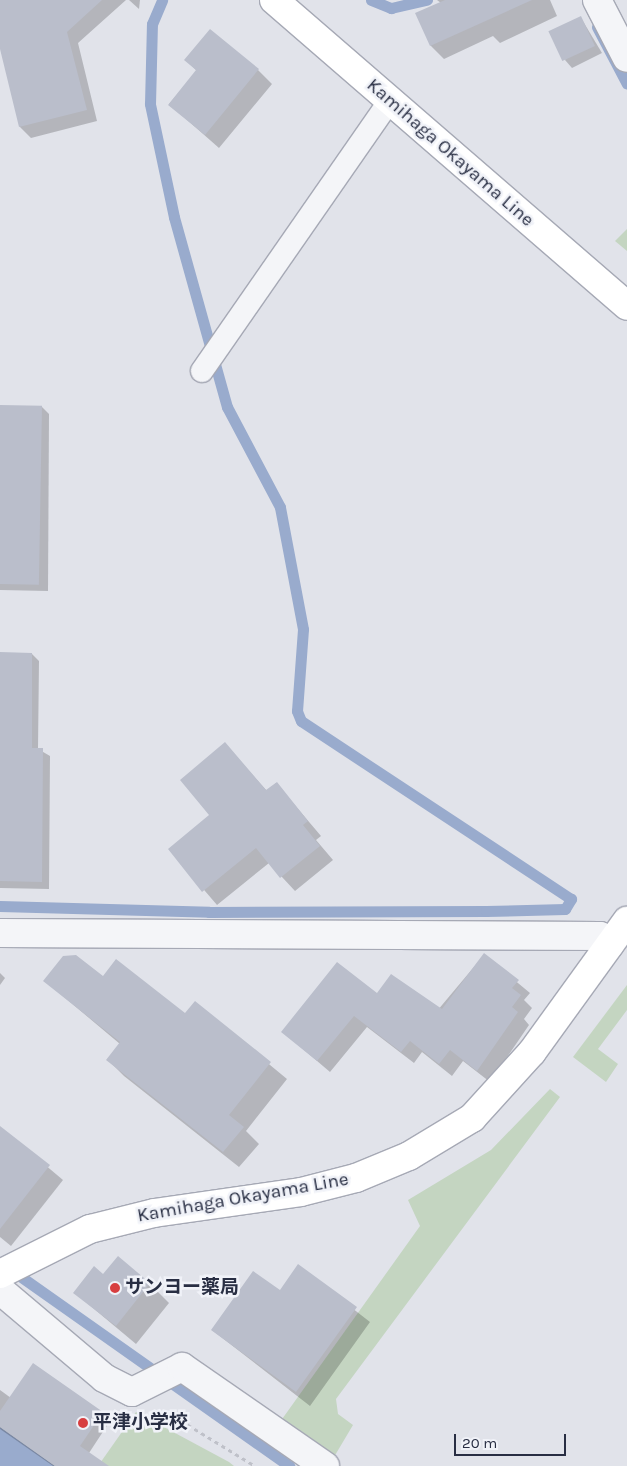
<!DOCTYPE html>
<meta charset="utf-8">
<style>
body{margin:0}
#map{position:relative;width:627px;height:1466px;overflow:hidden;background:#e1e3ea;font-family:Karla,"Noto Sans JP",sans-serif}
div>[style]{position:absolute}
.green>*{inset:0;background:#c4d5c1}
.water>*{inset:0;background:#99abcd}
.shadow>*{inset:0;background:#0003}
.stream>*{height:11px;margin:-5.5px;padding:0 5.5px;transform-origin:5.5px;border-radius:5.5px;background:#99abcd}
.building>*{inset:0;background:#babecb;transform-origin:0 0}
.path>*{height:3px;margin-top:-1.5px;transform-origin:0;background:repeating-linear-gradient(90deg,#bfc1c9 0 4px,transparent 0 8px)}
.roads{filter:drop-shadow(1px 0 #a6a9b5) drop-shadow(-1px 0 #a6a9b5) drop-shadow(0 1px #a6a9b5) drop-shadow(0 -1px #a6a9b5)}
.service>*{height:22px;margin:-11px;padding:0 11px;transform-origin:11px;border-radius:11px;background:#f4f5f8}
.minor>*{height:28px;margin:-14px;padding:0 14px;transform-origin:14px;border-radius:14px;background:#f4f5f8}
.secondary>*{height:28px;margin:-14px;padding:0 14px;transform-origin:14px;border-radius:14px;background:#fff}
.dots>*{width:14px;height:14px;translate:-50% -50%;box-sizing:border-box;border:2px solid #f0f2f8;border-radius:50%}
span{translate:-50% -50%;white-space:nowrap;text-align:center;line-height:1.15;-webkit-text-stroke:5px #f0f2f8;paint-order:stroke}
.street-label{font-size:19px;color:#282e43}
.poi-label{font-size:19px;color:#282e43;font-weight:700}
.left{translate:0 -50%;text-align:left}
.scale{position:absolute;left:454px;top:1434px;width:112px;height:22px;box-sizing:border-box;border:2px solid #282e43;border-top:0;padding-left:6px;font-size:15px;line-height:18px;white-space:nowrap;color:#282e43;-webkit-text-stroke:4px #f0f2f8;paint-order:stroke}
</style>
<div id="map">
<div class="green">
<div style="clip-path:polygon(627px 229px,627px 251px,615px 241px)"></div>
<div style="clip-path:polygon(627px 985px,627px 1010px,598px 1049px,618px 1064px,606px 1082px,573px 1057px)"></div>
<div style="clip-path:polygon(550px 1089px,560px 1097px,336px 1399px,338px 1414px,353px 1425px,334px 1457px,280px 1422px,420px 1226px,408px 1200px,491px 1150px)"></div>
<div style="clip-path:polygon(136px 1412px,229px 1462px,234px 1466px,98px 1466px)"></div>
</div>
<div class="water">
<div style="clip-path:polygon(0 1427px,55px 1466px,0 1466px)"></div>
</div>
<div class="shadow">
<div style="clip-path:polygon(0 0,126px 0,78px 43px,97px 121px,31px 138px,20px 127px,0 44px)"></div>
<div style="clip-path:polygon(129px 0,140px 0,139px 9px)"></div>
<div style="clip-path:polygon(437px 0,550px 0,557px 16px,500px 43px,493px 36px,444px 59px,431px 46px,417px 14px,441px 3px)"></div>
<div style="clip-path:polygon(581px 18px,602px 53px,572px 68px,565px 60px)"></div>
<div style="clip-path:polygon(186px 60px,258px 70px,272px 84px,219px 148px,169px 104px,197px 71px)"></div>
<div style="clip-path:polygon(0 407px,42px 407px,49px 414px,48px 591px,0 590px)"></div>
<div style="clip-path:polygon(0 653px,32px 654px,39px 661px,38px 749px,50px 756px,49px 889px,0 888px)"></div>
<div style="clip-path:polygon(225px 744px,267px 791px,276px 783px,321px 836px,316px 840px,333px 860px,295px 891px,269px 863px,217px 905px,169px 849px,211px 815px)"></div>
<div style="clip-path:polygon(484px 955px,530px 993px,524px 1000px,532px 1008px,524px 1019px,529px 1025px,490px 1082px,463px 1061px,452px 1076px,422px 1052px,414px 1063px,367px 1027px,330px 1072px,283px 1032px,377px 994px,437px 1011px)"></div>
<div style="clip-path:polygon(0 973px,5px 978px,0 985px)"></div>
<div style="clip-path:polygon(103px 978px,185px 1015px,195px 1003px,287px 1079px,246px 1131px,259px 1144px,239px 1167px,124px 1076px,108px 1060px,120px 1044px,45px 981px)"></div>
<div style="clip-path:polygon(0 1127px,63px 1180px,11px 1246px,0 1237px)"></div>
<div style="clip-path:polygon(298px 1266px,370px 1322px,310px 1406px,212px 1330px,280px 1292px)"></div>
<div style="clip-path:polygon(104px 1275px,150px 1284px,169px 1303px,136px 1344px,75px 1293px)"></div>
<div style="clip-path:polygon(0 1390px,11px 1398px,102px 1413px,110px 1421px,89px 1453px,97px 1466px,53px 1466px,0 1429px)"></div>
</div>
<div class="stream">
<div style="left:371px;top:0;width:22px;rotate:22deg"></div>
<div style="left:391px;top:8px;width:37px;rotate:-13deg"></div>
<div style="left:597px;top:27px;width:64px;rotate:62.2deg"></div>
<div style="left:0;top:906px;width:209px;rotate:1.6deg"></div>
<div style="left:209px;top:912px;width:277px;rotate:-0.2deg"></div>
<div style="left:486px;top:911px;width:79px;rotate:-1.5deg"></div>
<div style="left:565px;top:909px;width:12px;rotate:-59deg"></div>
<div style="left:571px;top:899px;width:323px;rotate:-146.6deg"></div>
<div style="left:301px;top:721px;width:11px;rotate:-112deg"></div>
<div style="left:297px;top:711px;width:82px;rotate:-85.8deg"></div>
<div style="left:303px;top:629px;width:124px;rotate:-100.7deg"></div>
<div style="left:280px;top:507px;width:113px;rotate:-117.9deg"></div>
<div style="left:227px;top:407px;width:197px;rotate:-105.6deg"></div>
<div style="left:174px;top:217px;width:116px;rotate:-102deg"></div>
<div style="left:150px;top:104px;width:80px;rotate:-88.6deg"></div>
<div style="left:152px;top:24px;width:26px;rotate:-67deg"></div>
<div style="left:10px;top:1269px;width:342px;rotate:35.2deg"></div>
</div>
<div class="building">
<div style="clip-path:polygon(0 0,102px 0,67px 32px,87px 110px,19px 127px,0 49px)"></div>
<div style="clip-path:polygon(445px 0,532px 0,430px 46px,415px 13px)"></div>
<div style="left:581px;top:16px;width:33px;height:36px;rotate:65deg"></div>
<div style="clip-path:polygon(210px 29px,259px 69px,205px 135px,168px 105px,196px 70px,184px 60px)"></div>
<div style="left:0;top:405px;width:42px;height:179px;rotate:1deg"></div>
<div style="clip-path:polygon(0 652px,32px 653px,32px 748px,43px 748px,42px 882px,0 881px)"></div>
<div style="clip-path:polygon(225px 742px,266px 790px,277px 782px,308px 821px,303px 825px,320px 846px,280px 878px,256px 848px,202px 892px,168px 849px,209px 815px,180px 780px)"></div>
<div style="clip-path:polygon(484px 953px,519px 980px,512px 988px,521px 995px,512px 1007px,518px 1012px,477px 1071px,450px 1050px,439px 1064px,410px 1041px,401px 1052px,354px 1016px,317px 1061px,281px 1032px,337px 962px,377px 993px,391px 974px,442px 1009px)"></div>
<div style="clip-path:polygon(76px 955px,103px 976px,116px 959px,185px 1013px,195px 1001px,271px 1062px,229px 1115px,244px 1127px,223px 1152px,106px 1060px,120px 1042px,43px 981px,63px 956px)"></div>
<div style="clip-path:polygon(0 1126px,50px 1165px,0 1229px)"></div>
<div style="clip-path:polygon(118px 1256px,150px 1283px,116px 1326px,73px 1293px,94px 1266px,103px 1274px)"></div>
<div style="clip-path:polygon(298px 1264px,357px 1307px,296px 1392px,211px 1330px,253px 1271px,280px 1290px)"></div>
<div style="clip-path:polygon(33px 1363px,103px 1412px,80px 1446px,109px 1466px,55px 1466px,0 1427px,0 1411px)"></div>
</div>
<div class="path">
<div style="left:167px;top:1412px;width:103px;rotate:31.5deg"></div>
</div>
<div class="roads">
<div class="service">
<div style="left:202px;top:371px;width:329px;rotate:-55.2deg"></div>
</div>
<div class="minor">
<div style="left:597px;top:0;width:65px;rotate:62.7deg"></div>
<div style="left:0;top:933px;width:600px;rotate:0.29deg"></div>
<div style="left:600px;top:936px;width:13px;rotate:45deg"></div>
<div style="left:0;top:1290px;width:136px;rotate:40.2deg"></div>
<div style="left:104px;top:1378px;width:31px;rotate:27deg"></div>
<div style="left:132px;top:1392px;width:56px;rotate:-26.6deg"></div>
<div style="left:182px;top:1367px;width:174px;rotate:34.7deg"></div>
</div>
<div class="secondary">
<div style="left:274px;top:0;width:467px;rotate:40.9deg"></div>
<div style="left:0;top:1274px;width:101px;rotate:-26.6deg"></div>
<div style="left:90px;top:1229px;width:66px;rotate:-14deg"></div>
<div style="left:154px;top:1213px;width:148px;rotate:-8.1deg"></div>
<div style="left:301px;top:1192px;width:57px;rotate:-14.3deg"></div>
<div style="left:356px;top:1178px;width:57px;rotate:-22.5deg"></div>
<div style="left:409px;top:1156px;width:74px;rotate:-31.1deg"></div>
<div style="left:472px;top:1118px;width:89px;rotate:-47.7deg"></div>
<div style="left:532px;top:1052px;width:162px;rotate:-54.1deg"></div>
</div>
</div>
<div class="dots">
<div style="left:115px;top:1288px;background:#d73e40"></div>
<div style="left:83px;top:1423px;background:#d73e40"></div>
</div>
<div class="street-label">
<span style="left:450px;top:153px;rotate:41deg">Kamihaga Okayama Line</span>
<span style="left:243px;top:1198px;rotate:-10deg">Kamihaga Okayama Line</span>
</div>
<div class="poi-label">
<span class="left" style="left:125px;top:1288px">サンヨー薬局</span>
<span class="left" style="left:93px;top:1423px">平津小学校</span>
</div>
<div class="scale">20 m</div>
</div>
